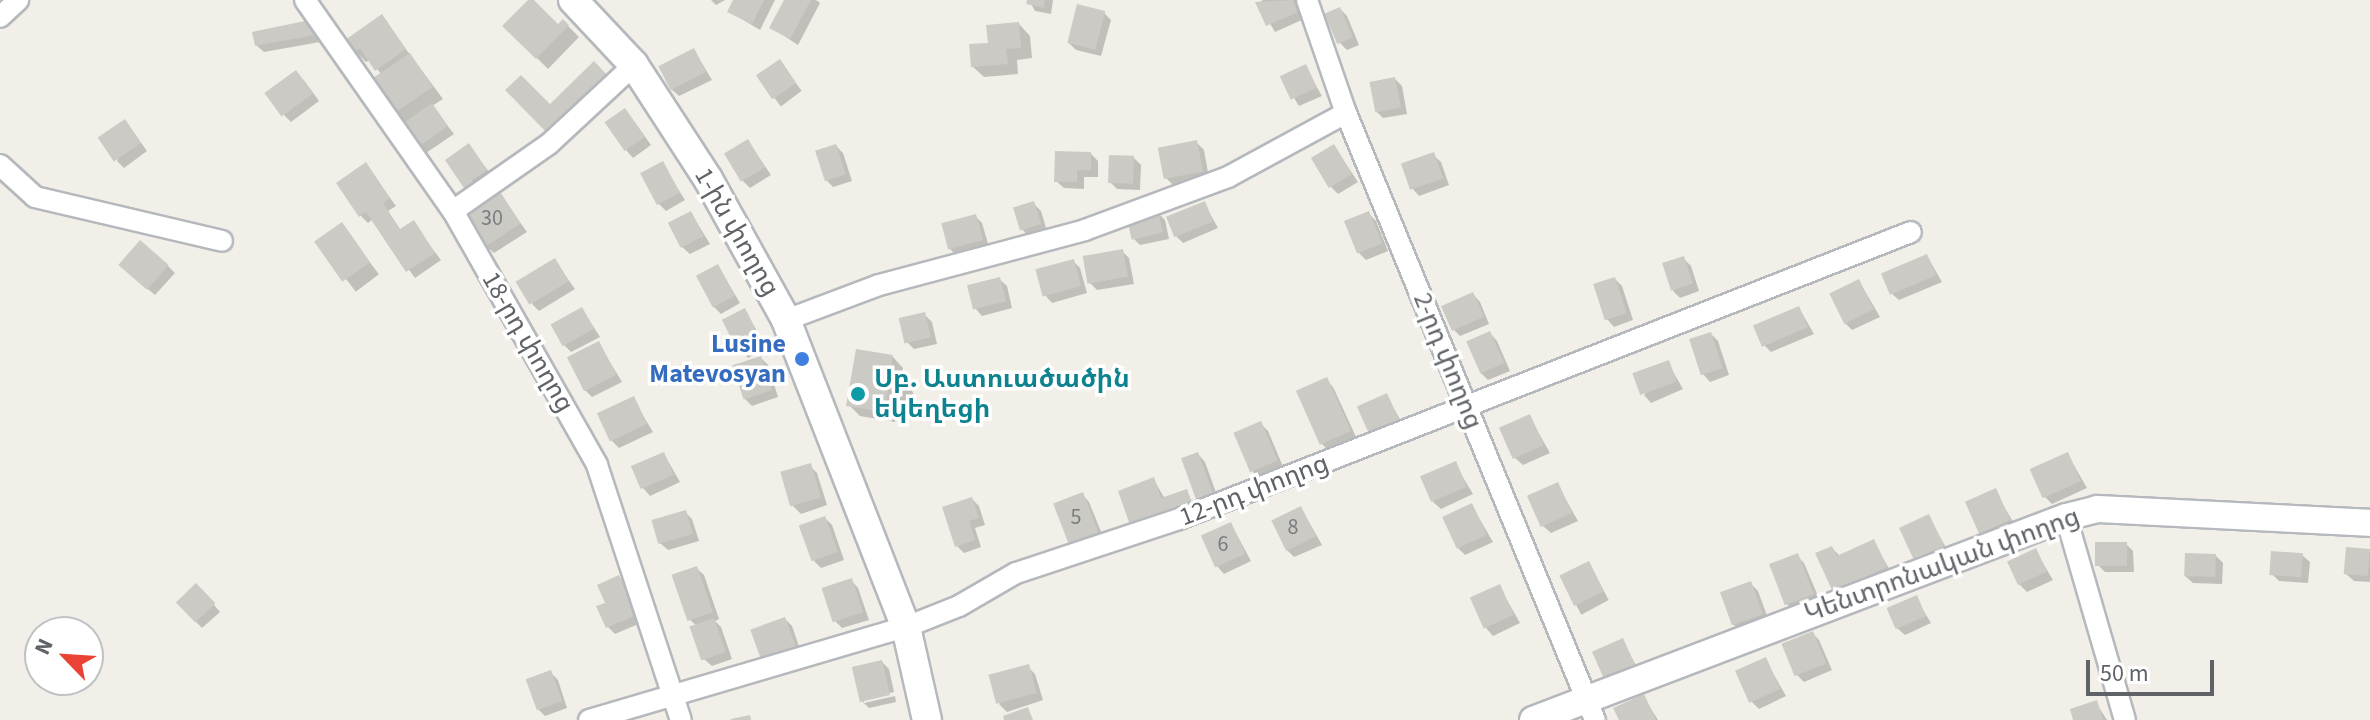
<!DOCTYPE html>
<meta charset="utf-8">
<style>
body{margin:0}
#map{position:relative;width:2370px;height:720px;overflow:hidden;background:#f1efe8;font-family:"Source Sans 3","Noto Sans Armenian",sans-serif}
div>[style]{position:absolute}
.shadow>*{inset:0;background:#0003;transform-origin:0 0}
.building>*{inset:0;background:#cccac5;transform-origin:0 0}
.roads{filter:drop-shadow(2px 0 #b5b8bc) drop-shadow(-2px 0 #b5b8bc) drop-shadow(0 2px #b5b8bc) drop-shadow(0 -2px #b5b8bc)}
.minor>*{height:20px;margin:-10px;padding:0 10px;transform-origin:10px;border-radius:10px;background:#fff}
.tertiary>*{height:26px;margin:-13px;padding:0 13px;transform-origin:13px;border-radius:13px;background:#fff}
.secondary>*{height:28px;margin:-14px;padding:0 14px;transform-origin:14px;border-radius:14px;background:#fff}
.dots>*{width:22px;height:22px;translate:-50% -50%;box-sizing:border-box;border:4px solid #fff;border-radius:50%}
span{translate:-50% -50%;white-space:nowrap;text-align:center;line-height:1.15;-webkit-text-stroke:7px #fff;paint-order:stroke}
.number-label{font-size:22px;color:#7a7d7f}
.number-label span{-webkit-text-stroke-width:0}
.street-label{font-size:26px;color:#5f6368}
.shop-label{font-size:26px;color:#366cbe;font-weight:700}
.right{translate:-100% -50%;text-align:right}
.culture-label{font-size:26px;color:#0d838f;font-weight:700}
.left{translate:0 -50%;text-align:left}
.north{position:absolute;left:24px;top:616px;width:80px;height:80px;box-sizing:border-box;background:#fff;border:2px solid #bfc1c3;border-radius:50%;rotate:295deg;font-size:22px;font-weight:700;line-height:32px;text-align:center;color:#5f6368}
.north::after{content:'';display:block;margin:auto;width:28px;height:36px;background:#ea4335;clip-path:polygon(50% 0,100% 100%,50% 72%,0 100%)}
.scale{position:absolute;left:2086px;top:660px;width:128px;height:36px;box-sizing:border-box;border:4px solid #5f6368;border-top:0;padding-left:10px;font-size:24px;line-height:28px;white-space:nowrap;color:#5f6368;-webkit-text-stroke:6px #fff;paint-order:stroke}
</style>
<div id="map">
<div class="shadow">
<div style="clip-path:polygon(531px 0,558px 26px,563px 21px,579px 37px,548px 69px,505px 26px)"></div>
<div style="clip-path:polygon(711px 0,725px 0,716px 5px)"></div>
<div style="clip-path:polygon(735px 0,775px 0,760px 30px,730px 12px)"></div>
<div style="clip-path:polygon(786px 0,816px 0,820px 3px,798px 45px,772px 28px)"></div>
<div style="clip-path:polygon(1029px 0,1053px 0,1051px 14px,1035px 11px)"></div>
<div style="clip-path:polygon(1263px 0,1296px 0,1304px 19px,1275px 32px,1258px 3px)"></div>
<div style="clip-path:polygon(1340px 9px,1347px 16px,1359px 45px,1347px 50px,1340px 43px)"></div>
<div style="clip-path:polygon(1104px 13px,1111px 20px,1101px 56px,1076px 50px,1069px 43px)"></div>
<div style="clip-path:polygon(382px 17px,443px 99px,432px 106px,454px 134px,426px 153px,395px 112px,382px 75px,370px 60px,366px 62px,355px 51px)"></div>
<div style="clip-path:polygon(1019px 24px,1030px 36px,1032px 58px,1017px 60px,1018px 74px,984px 77px,972px 66px,990px 44px)"></div>
<div style="clip-path:polygon(311px 31px,320px 42px,264px 52px,256px 45px)"></div>
<div style="clip-path:polygon(694px 50px,712px 80px,679px 96px,671px 89px)"></div>
<div style="left:780px;top:62px;width:36px;height:26px;rotate:53deg"></div>
<div style="clip-path:polygon(1305px 67px,1322px 96px,1299px 106px,1282px 78px)"></div>
<div style="clip-path:polygon(303px 79px,319px 101px,291px 122px,284px 115px)"></div>
<div style="clip-path:polygon(1395px 79px,1402px 86px,1407px 114px,1383px 118px,1376px 111px)"></div>
<div style="clip-path:polygon(631px 117px,651px 145px,633px 158px,626px 150px)"></div>
<div style="clip-path:polygon(131px 129px,147px 151px,124px 168px,117px 161px)"></div>
<div style="clip-path:polygon(748px 141px,771px 175px,750px 188px,742px 180px)"></div>
<div style="clip-path:polygon(1196px 142px,1204px 150px,1209px 178px,1173px 185px,1166px 178px)"></div>
<div style="clip-path:polygon(469px 146px,493px 177px,470px 193px)"></div>
<div style="clip-path:polygon(836px 146px,843px 153px,852px 181px,833px 187px,826px 180px)"></div>
<div style="clip-path:polygon(1334px 146px,1358px 182px,1338px 194px,1331px 187px)"></div>
<div style="clip-path:polygon(1091px 154px,1098px 161px,1098px 177px,1084px 177px,1084px 189px,1064px 188px,1056px 181px)"></div>
<div style="clip-path:polygon(1433px 155px,1441px 162px,1449px 185px,1419px 196px,1412px 188px)"></div>
<div style="clip-path:polygon(1134px 158px,1141px 165px,1140px 190px,1117px 189px,1110px 182px)"></div>
<div style="clip-path:polygon(662px 164px,685px 200px,666px 211px,659px 204px)"></div>
<div style="clip-path:polygon(366px 165px,396px 206px,388px 211px,401px 231px,413px 223px,441px 260px,415px 278px,373px 219px,368px 223px,361px 216px,338px 183px)"></div>
<div style="clip-path:polygon(499px 193px,527px 232px,494px 253px,486px 246px)"></div>
<div style="clip-path:polygon(1033px 203px,1041px 211px,1047px 231px,1029px 237px,1022px 229px)"></div>
<div style="clip-path:polygon(1204px 203px,1218px 228px,1183px 243px,1176px 236px)"></div>
<div style="clip-path:polygon(691px 213px,710px 244px,690px 254px,682px 247px)"></div>
<div style="clip-path:polygon(1158px 213px,1165px 220px,1169px 239px,1140px 245px,1133px 238px)"></div>
<div style="clip-path:polygon(1368px 213px,1376px 221px,1388px 251px,1366px 260px,1359px 253px)"></div>
<div style="clip-path:polygon(975px 216px,982px 223px,989px 247px,957px 256px,950px 249px)"></div>
<div style="left:341px;top:224px;width:63px;height:29px;rotate:53deg"></div>
<div style="clip-path:polygon(1122px 251px,1129px 258px,1134px 284px,1097px 290px,1090px 283px)"></div>
<div style="clip-path:polygon(1927px 256px,1942px 282px,1899px 300px,1891px 293px)"></div>
<div style="clip-path:polygon(1683px 258px,1691px 266px,1699px 291px,1680px 298px,1673px 291px)"></div>
<div style="clip-path:polygon(555px 261px,575px 289px,539px 311px,532px 304px)"></div>
<div style="clip-path:polygon(1073px 261px,1080px 268px,1087px 293px,1052px 303px,1045px 295px)"></div>
<div style="clip-path:polygon(168px 266px,175px 273px,155px 295px,128px 272px)"></div>
<div style="clip-path:polygon(718px 266px,740px 303px,721px 314px,714px 307px)"></div>
<div style="clip-path:polygon(999px 279px,1007px 286px,1012px 308px,982px 316px,975px 308px)"></div>
<div style="clip-path:polygon(1615px 279px,1622px 286px,1633px 320px,1614px 327px,1607px 319px)"></div>
<div style="clip-path:polygon(1859px 281px,1880px 317px,1852px 330px,1845px 323px)"></div>
<div style="clip-path:polygon(1473px 294px,1480px 302px,1489px 324px,1460px 336px,1453px 329px)"></div>
<div style="clip-path:polygon(1799px 308px,1814px 334px,1771px 352px,1764px 345px)"></div>
<div style="clip-path:polygon(582px 309px,600px 337px,571px 352px,564px 345px)"></div>
<div style="clip-path:polygon(744px 310px,767px 347px,748px 358px,741px 350px)"></div>
<div style="clip-path:polygon(925px 315px,932px 322px,937px 344px,914px 349px,907px 342px)"></div>
<div style="clip-path:polygon(1490px 333px,1497px 341px,1510px 371px,1488px 380px,1481px 373px)"></div>
<div style="clip-path:polygon(1711px 334px,1718px 341px,1729px 375px,1710px 382px,1703px 374px)"></div>
<div style="clip-path:polygon(599px 344px,622px 382px,592px 397px,585px 390px)"></div>
<div style="clip-path:polygon(892px 356px,903px 368px,901px 380px,913px 392px,912px 402px,898px 400px,895px 422px,860px 416px,849px 405px)"></div>
<div style="clip-path:polygon(761px 358px,768px 365px,778px 397px,752px 406px,744px 398px)"></div>
<div style="clip-path:polygon(1668px 363px,1683px 389px,1651px 403px,1644px 395px)"></div>
<div style="clip-path:polygon(1326px 380px,1333px 387px,1357px 439px,1329px 451px,1322px 444px,1298px 393px)"></div>
<div style="clip-path:polygon(1387px 396px,1407px 432px,1380px 445px)"></div>
<div style="clip-path:polygon(633px 399px,653px 432px,619px 448px,612px 441px)"></div>
<div style="clip-path:polygon(1529px 416px,1550px 453px,1523px 465px,1515px 458px)"></div>
<div style="clip-path:polygon(1261px 424px,1268px 431px,1284px 469px,1261px 479px,1253px 472px)"></div>
<div style="clip-path:polygon(664px 454px,680px 482px,650px 496px,643px 488px)"></div>
<div style="clip-path:polygon(1198px 454px,1205px 462px,1219px 501px,1204px 506px,1197px 499px)"></div>
<div style="clip-path:polygon(2068px 455px,2087px 488px,2052px 504px,2045px 497px)"></div>
<div style="clip-path:polygon(1455px 464px,1473px 494px,1441px 509px,1433px 502px)"></div>
<div style="clip-path:polygon(810px 466px,817px 473px,827px 505px,801px 514px,793px 506px)"></div>
<div style="clip-path:polygon(1154px 480px,1165px 499px,1186px 491px,1199px 513px,1140px 534px)"></div>
<div style="clip-path:polygon(1557px 484px,1578px 521px,1551px 533px,1543px 526px)"></div>
<div style="clip-path:polygon(1995px 491px,2016px 527px,1989px 540px,1982px 533px)"></div>
<div style="clip-path:polygon(1082px 494px,1089px 502px,1104px 539px,1078px 550px,1071px 542px)"></div>
<div style="clip-path:polygon(972px 499px,979px 506px,985px 525px,975px 528px,981px 547px,964px 553px,957px 546px)"></div>
<div style="clip-path:polygon(1472px 506px,1493px 542px,1465px 555px,1458px 548px)"></div>
<div style="clip-path:polygon(1301px 508px,1322px 545px,1294px 557px,1287px 550px)"></div>
<div style="clip-path:polygon(685px 512px,692px 519px,699px 541px,668px 550px,660px 543px)"></div>
<div style="clip-path:polygon(1929px 517px,1949px 553px,1922px 566px,1915px 559px)"></div>
<div style="clip-path:polygon(825px 518px,832px 525px,844px 560px,821px 568px,814px 561px)"></div>
<div style="clip-path:polygon(1231px 524px,1251px 561px,1224px 574px,1217px 566px)"></div>
<div style="clip-path:polygon(1874px 542px,1892px 574px,1842px 598px,1834px 590px,1832px 548px,1839px 555px)"></div>
<div style="clip-path:polygon(2126px 544px,2133px 551px,2134px 572px,2105px 572px,2098px 565px)"></div>
<div style="clip-path:polygon(2035px 550px,2053px 580px,2027px 592px,2019px 584px)"></div>
<div style="clip-path:polygon(2370px 551px,2370px 582px,2354px 581px,2346px 574px)"></div>
<div style="clip-path:polygon(2302px 555px,2310px 562px,2308px 583px,2279px 581px,2272px 574px)"></div>
<div style="clip-path:polygon(1797px 556px,1804px 563px,1820px 601px,1794px 612px,1787px 604px,1771px 566px)"></div>
<div style="clip-path:polygon(2216px 556px,2223px 563px,2222px 584px,2193px 583px,2185px 576px)"></div>
<div style="left:1589px;top:563px;width:42px;height:31px;rotate:62deg"></div>
<div style="clip-path:polygon(696px 568px,704px 575px,719px 619px,715px 621px,721px 627px,732px 659px,712px 666px,704px 659px,697px 626px,690px 620px)"></div>
<div style="clip-path:polygon(619px 577px,626px 584px,643px 622px,615px 634px,608px 627px,608px 604px)"></div>
<div style="clip-path:polygon(851px 580px,858px 588px,869px 620px,842px 628px,835px 621px)"></div>
<div style="clip-path:polygon(1751px 584px,1758px 591px,1769px 621px,1740px 631px,1733px 624px)"></div>
<div style="clip-path:polygon(1499px 586px,1520px 623px,1493px 636px,1486px 628px)"></div>
<div style="clip-path:polygon(203px 592px,220px 612px,202px 628px,195px 621px)"></div>
<div style="clip-path:polygon(1916px 598px,1931px 623px,1905px 635px,1897px 628px)"></div>
<div style="clip-path:polygon(785px 619px,792px 626px,802px 655px,770px 666px)"></div>
<div style="clip-path:polygon(1812px 633px,1819px 640px,1832px 670px,1804px 682px,1797px 675px)"></div>
<div style="clip-path:polygon(1622px 641px,1643px 677px,1616px 690px)"></div>
<div style="clip-path:polygon(1765px 659px,1786px 696px,1759px 709px,1751px 701px)"></div>
<div style="clip-path:polygon(882px 662px,889px 669px,894px 692px,864px 699px,864px 703px,895px 696px,896px 702px,869px 708px,862px 701px)"></div>
<div style="clip-path:polygon(1028px 667px,1035px 674px,1043px 700px,1007px 712px,999px 704px)"></div>
<div style="clip-path:polygon(551px 673px,558px 680px,567px 708px,545px 716px,538px 709px)"></div>
<div style="clip-path:polygon(1643px 696px,1658px 720px,1621px 720px)"></div>
<div style="clip-path:polygon(2096px 703px,2107px 720px,2075px 720px)"></div>
</div>
<div class="building">
<div style="clip-path:polygon(528px 0,534px 0,558px 24px,563px 19px,569px 25px,536px 59px,502px 26px)"></div>
<div style="clip-path:polygon(733px 0,764px 0,752px 24px,727px 12px)"></div>
<div style="clip-path:polygon(784px 0,811px 0,790px 39px,769px 28px)"></div>
<div style="clip-path:polygon(1027px 0,1045px 0,1044px 8px,1026px 4px)"></div>
<div style="clip-path:polygon(1293px 0,1298px 12px,1266px 26px,1255px 2px)"></div>
<div style="left:1077px;top:4px;width:29px;height:40px;rotate:14deg"></div>
<div style="left:1340px;top:7px;width:33px;height:17px;rotate:67deg"></div>
<div style="clip-path:polygon(382px 14px,406px 49px,375px 71px,360px 48px,354px 52px,345px 40px)"></div>
<div style="clip-path:polygon(305px 21px,315px 35px,255px 46px,252px 32px)"></div>
<div style="clip-path:polygon(1019px 22px,1021px 48px,1006px 49px,1008px 64px,971px 67px,969px 44px,988px 43px,986px 25px)"></div>
<div style="left:694px;top:48px;width:27px;height:40px;rotate:63deg"></div>
<div style="left:410px;top:53px;width:41px;height:47px;rotate:56deg"></div>
<div style="left:780px;top:59px;width:29px;height:29px;rotate:56deg"></div>
<div style="clip-path:polygon(594px 61px,608px 76px,549px 135px,505px 90px,521px 75px,550px 104px)"></div>
<div style="left:1306px;top:64px;width:26px;height:29px;rotate:65deg"></div>
<div style="left:296px;top:70px;width:29px;height:39px;rotate:54deg"></div>
<div style="left:1395px;top:77px;width:31px;height:26px;rotate:79deg"></div>
<div style="left:432px;top:103px;width:28px;height:37px;rotate:55deg"></div>
<div style="left:625px;top:108px;width:35px;height:25px;rotate:55deg"></div>
<div style="left:125px;top:119px;width:29px;height:33px;rotate:56deg"></div>
<div style="left:748px;top:139px;width:33px;height:28px;rotate:59deg"></div>
<div style="left:1197px;top:140px;width:32px;height:40px;rotate:79deg"></div>
<div style="clip-path:polygon(469px 143px,487px 170px,472px 180px,478px 188px,468px 194px,445px 160px)"></div>
<div style="left:836px;top:144px;width:32px;height:22px;rotate:72deg"></div>
<div style="left:1334px;top:144px;width:35px;height:27px;rotate:59deg"></div>
<div style="clip-path:polygon(1055px 151px,1091px 152px,1091px 170px,1077px 170px,1077px 182px,1054px 182px)"></div>
<div style="left:1434px;top:152px;width:28px;height:35px;rotate:71deg"></div>
<div style="left:1109px;top:155px;width:25px;height:28px;rotate:2deg"></div>
<div style="left:663px;top:161px;width:36px;height:26px;rotate:62deg"></div>
<div style="clip-path:polygon(366px 162px,390px 198px,383px 203px,400px 229px,414px 220px,435px 253px,406px 272px,366px 212px,359px 217px,336px 183px)"></div>
<div style="left:499px;top:190px;width:40px;height:43px;rotate:57deg"></div>
<div style="left:1034px;top:201px;width:24px;height:22px;rotate:73deg"></div>
<div style="left:1205px;top:201px;width:22px;height:42px;rotate:68deg"></div>
<div style="left:691px;top:211px;width:28px;height:26px;rotate:63deg"></div>
<div style="left:1158px;top:211px;width:22px;height:32px;rotate:77deg"></div>
<div style="left:1369px;top:211px;width:35px;height:27px;rotate:68deg"></div>
<div style="left:976px;top:214px;width:27px;height:36px;rotate:75deg"></div>
<div style="left:342px;top:222px;width:49px;height:34px;rotate:55deg"></div>
<div style="left:140px;top:240px;width:38px;height:33px;rotate:41deg"></div>
<div style="left:1123px;top:249px;width:28px;height:41px;rotate:80deg"></div>
<div style="left:1927px;top:254px;width:23px;height:50px;rotate:67deg"></div>
<div style="left:1684px;top:256px;width:29px;height:23px;rotate:72deg"></div>
<div style="left:555px;top:258px;width:27px;height:46px;rotate:59deg"></div>
<div style="left:1074px;top:259px;width:28px;height:40px;rotate:75deg"></div>
<div style="left:718px;top:264px;width:36px;height:25px;rotate:62deg"></div>
<div style="left:1000px;top:277px;width:25px;height:34px;rotate:76deg"></div>
<div style="left:1615px;top:277px;width:38px;height:23px;rotate:72deg"></div>
<div style="left:1859px;top:279px;width:34px;height:33px;rotate:64deg"></div>
<div style="left:1473px;top:292px;width:27px;height:35px;rotate:66deg"></div>
<div style="left:1799px;top:306px;width:23px;height:50px;rotate:67deg"></div>
<div style="left:582px;top:307px;width:25px;height:36px;rotate:61deg"></div>
<div style="left:745px;top:308px;width:35px;height:26px;rotate:63deg"></div>
<div style="left:925px;top:312px;width:26px;height:27px;rotate:77deg"></div>
<div style="left:1490px;top:331px;width:35px;height:26px;rotate:66deg"></div>
<div style="left:1711px;top:332px;width:38px;height:23px;rotate:72deg"></div>
<div style="left:599px;top:341px;width:38px;height:36px;rotate:63deg"></div>
<div style="clip-path:polygon(856px 349px,893px 355px,889px 377px,903px 379px,901px 392px,888px 390px,884px 412px,846px 406px)"></div>
<div style="left:761px;top:356px;width:36px;height:30px;rotate:72deg"></div>
<div style="left:1669px;top:360px;width:23px;height:39px;rotate:70deg"></div>
<div style="left:1327px;top:377px;width:59px;height:34px;rotate:66deg"></div>
<div style="left:1387px;top:393px;width:35px;height:33px;rotate:66deg"></div>
<div style="left:634px;top:396px;width:31px;height:41px;rotate:65deg"></div>
<div style="left:1530px;top:414px;width:34px;height:34px;rotate:66deg"></div>
<div style="left:1261px;top:421px;width:43px;height:30px;rotate:67deg"></div>
<div style="left:664px;top:452px;width:25px;height:36px;rotate:67deg"></div>
<div style="left:1198px;top:452px;width:45px;height:18px;rotate:70deg"></div>
<div style="left:2068px;top:452px;width:32px;height:42px;rotate:66deg"></div>
<div style="left:1456px;top:461px;width:28px;height:39px;rotate:67deg"></div>
<div style="left:811px;top:463px;width:36px;height:32px;rotate:74deg"></div>
<div style="clip-path:polygon(1154px 477px,1161px 498px,1187px 489px,1193px 506px,1131px 528px,1118px 491px)"></div>
<div style="left:1558px;top:482px;width:34px;height:34px;rotate:66deg"></div>
<div style="left:1996px;top:488px;width:35px;height:34px;rotate:66deg"></div>
<div style="left:1083px;top:492px;width:43px;height:32px;rotate:69deg"></div>
<div style="clip-path:polygon(972px 497px,979px 518px,969px 521px,975px 540px,955px 547px,942px 507px)"></div>
<div style="left:1472px;top:503px;width:35px;height:33px;rotate:65deg"></div>
<div style="left:1301px;top:506px;width:34px;height:33px;rotate:64deg"></div>
<div style="left:686px;top:510px;width:25px;height:36px;rotate:74deg"></div>
<div style="left:1929px;top:514px;width:35px;height:33px;rotate:65deg"></div>
<div style="left:825px;top:516px;width:38px;height:28px;rotate:70deg"></div>
<div style="left:1231px;top:522px;width:35px;height:33px;rotate:66deg"></div>
<div style="clip-path:polygon(1874px 539px,1887px 567px,1833px 592px,1815px 553px,1832px 546px,1837px 556px)"></div>
<div style="left:2095px;top:542px;width:32px;height:24px"></div>
<div style="left:2346px;top:547px;width:24px;height:27px;rotate:5deg"></div>
<div style="left:2036px;top:548px;width:26px;height:32px;rotate:65deg"></div>
<div style="left:2271px;top:551px;width:32px;height:24px;rotate:4deg"></div>
<div style="left:1798px;top:553px;width:44px;height:31px;rotate:69deg"></div>
<div style="left:2185px;top:553px;width:31px;height:23px;rotate:2deg"></div>
<div style="left:1589px;top:561px;width:34px;height:33px;rotate:64deg"></div>
<div style="left:697px;top:566px;width:49px;height:27px;rotate:71deg"></div>
<div style="clip-path:polygon(619px 575px,637px 615px,606px 628px,596px 606px,605px 603px,597px 585px)"></div>
<div style="left:852px;top:578px;width:36px;height:32px;rotate:72deg"></div>
<div style="left:1751px;top:581px;width:35px;height:33px;rotate:70deg"></div>
<div style="left:196px;top:583px;width:28px;height:28px;rotate:46deg"></div>
<div style="left:1500px;top:584px;width:34px;height:33px;rotate:66deg"></div>
<div style="left:1917px;top:595px;width:23px;height:33px;rotate:67deg"></div>
<div style="left:785px;top:617px;width:33px;height:37px;rotate:70deg"></div>
<div style="left:714px;top:618px;width:36px;height:26px;rotate:71deg"></div>
<div style="left:1813px;top:631px;width:35px;height:34px;rotate:68deg"></div>
<div style="left:1623px;top:638px;width:35px;height:34px;rotate:66deg"></div>
<div style="left:1766px;top:657px;width:35px;height:34px;rotate:66deg"></div>
<div style="left:882px;top:660px;width:36px;height:31px;rotate:77deg"></div>
<div style="left:1029px;top:664px;width:30px;height:42px;rotate:75deg"></div>
<div style="left:551px;top:670px;width:33px;height:27px;rotate:70deg"></div>
<div style="clip-path:polygon(1644px 694px,1656px 720px,1619px 720px,1613px 708px)"></div>
<div style="clip-path:polygon(2097px 700px,2103px 720px,2073px 720px,2070px 709px)"></div>
<div style="clip-path:polygon(1028px 707px,1033px 720px,1004px 720px,1003px 716px)"></div>
<div style="clip-path:polygon(750px 715px,751px 720px,731px 720px,731px 719px)"></div>
</div>
<div class="roads">
<div class="minor">
<div style="left:305px;top:0;width:258px;rotate:55deg"></div>
<div style="left:453px;top:211px;width:292px;rotate:60.4deg"></div>
<div style="left:597px;top:465px;width:268px;rotate:71.8deg"></div>
<div style="left:1307px;top:0;width:120px;rotate:71deg"></div>
<div style="left:1346px;top:113px;width:656px;rotate:67.7deg"></div>
<div style="left:0;top:17px;width:25px;rotate:-43deg"></div>
<div style="left:0;top:165px;width:47px;rotate:42.4deg"></div>
<div style="left:35px;top:197px;width:192px;rotate:13.2deg"></div>
<div style="left:453px;top:211px;width:117px;rotate:-34.9deg"></div>
<div style="left:549px;top:144px;width:116px;rotate:-42.9deg"></div>
<div style="left:786px;top:320px;width:99px;rotate:-20.6deg"></div>
<div style="left:879px;top:285px;width:213px;rotate:-14.9deg"></div>
<div style="left:1085px;top:230px;width:153px;rotate:-20.3deg"></div>
<div style="left:1228px;top:177px;width:134px;rotate:-28.5deg"></div>
<div style="left:2066px;top:517px;width:211px;rotate:73.8deg"></div>
<div style="left:589px;top:720px;width:330px;rotate:-16.4deg"></div>
<div style="left:906px;top:627px;width:57px;rotate:-21.6deg"></div>
<div style="left:959px;top:606px;width:66px;rotate:-30.1deg"></div>
<div style="left:1016px;top:573px;width:172px;rotate:-18.3deg"></div>
<div style="left:1179px;top:519px;width:786px;rotate:-21.41deg"></div>
</div>
<div class="tertiary">
<div style="left:1533px;top:720px;width:570px;rotate:-20.85deg"></div>
<div style="left:2066px;top:517px;width:32px;rotate:-14deg"></div>
<div style="left:2097px;top:509px;width:273px;rotate:2.9deg"></div>
</div>
<div class="secondary">
<div style="left:573px;top:0;width:89px;rotate:46.8deg"></div>
<div style="left:634px;top:65px;width:136px;rotate:57deg"></div>
<div style="left:708px;top:179px;width:161px;rotate:61deg"></div>
<div style="left:786px;top:320px;width:330px;rotate:68.7deg"></div>
<div style="left:906px;top:627px;width:95px;rotate:77.3deg"></div>
</div>
</div>
<div class="dots">
<div style="left:802px;top:359px;background:#3f7fe0"></div>
<div style="left:858px;top:394px;background:#0f9aa8"></div>
</div>
<div class="number-label">
<span style="left:492px;top:219px">30</span>
<span style="left:1076px;top:518px">5</span>
<span style="left:1293px;top:528px">8</span>
<span style="left:1223px;top:545px">6</span>
</div>
<div class="street-label">
<span style="left:737px;top:232px;rotate:60deg">1-ին փողոց</span>
<span style="left:528px;top:342px;rotate:60deg">18-րդ փողոց</span>
<span style="left:1448px;top:361px;rotate:68deg">2-րդ փողոց</span>
<span style="left:1254px;top:490px;rotate:-21deg">12-րդ փողոց</span>
<span style="left:1942px;top:565px;rotate:-20deg">Կենտրոնական փողոց</span>
</div>
<div class="shop-label">
<span class="right" style="left:786px;top:359px">Lusine<br>Matevosyan</span>
</div>
<div class="culture-label">
<span class="left" style="left:874px;top:394px">Սբ. Աստուածածին<br>եկեղեցի</span>
</div>
<div class="north">N</div>
<div class="scale">50 m</div>
</div>
